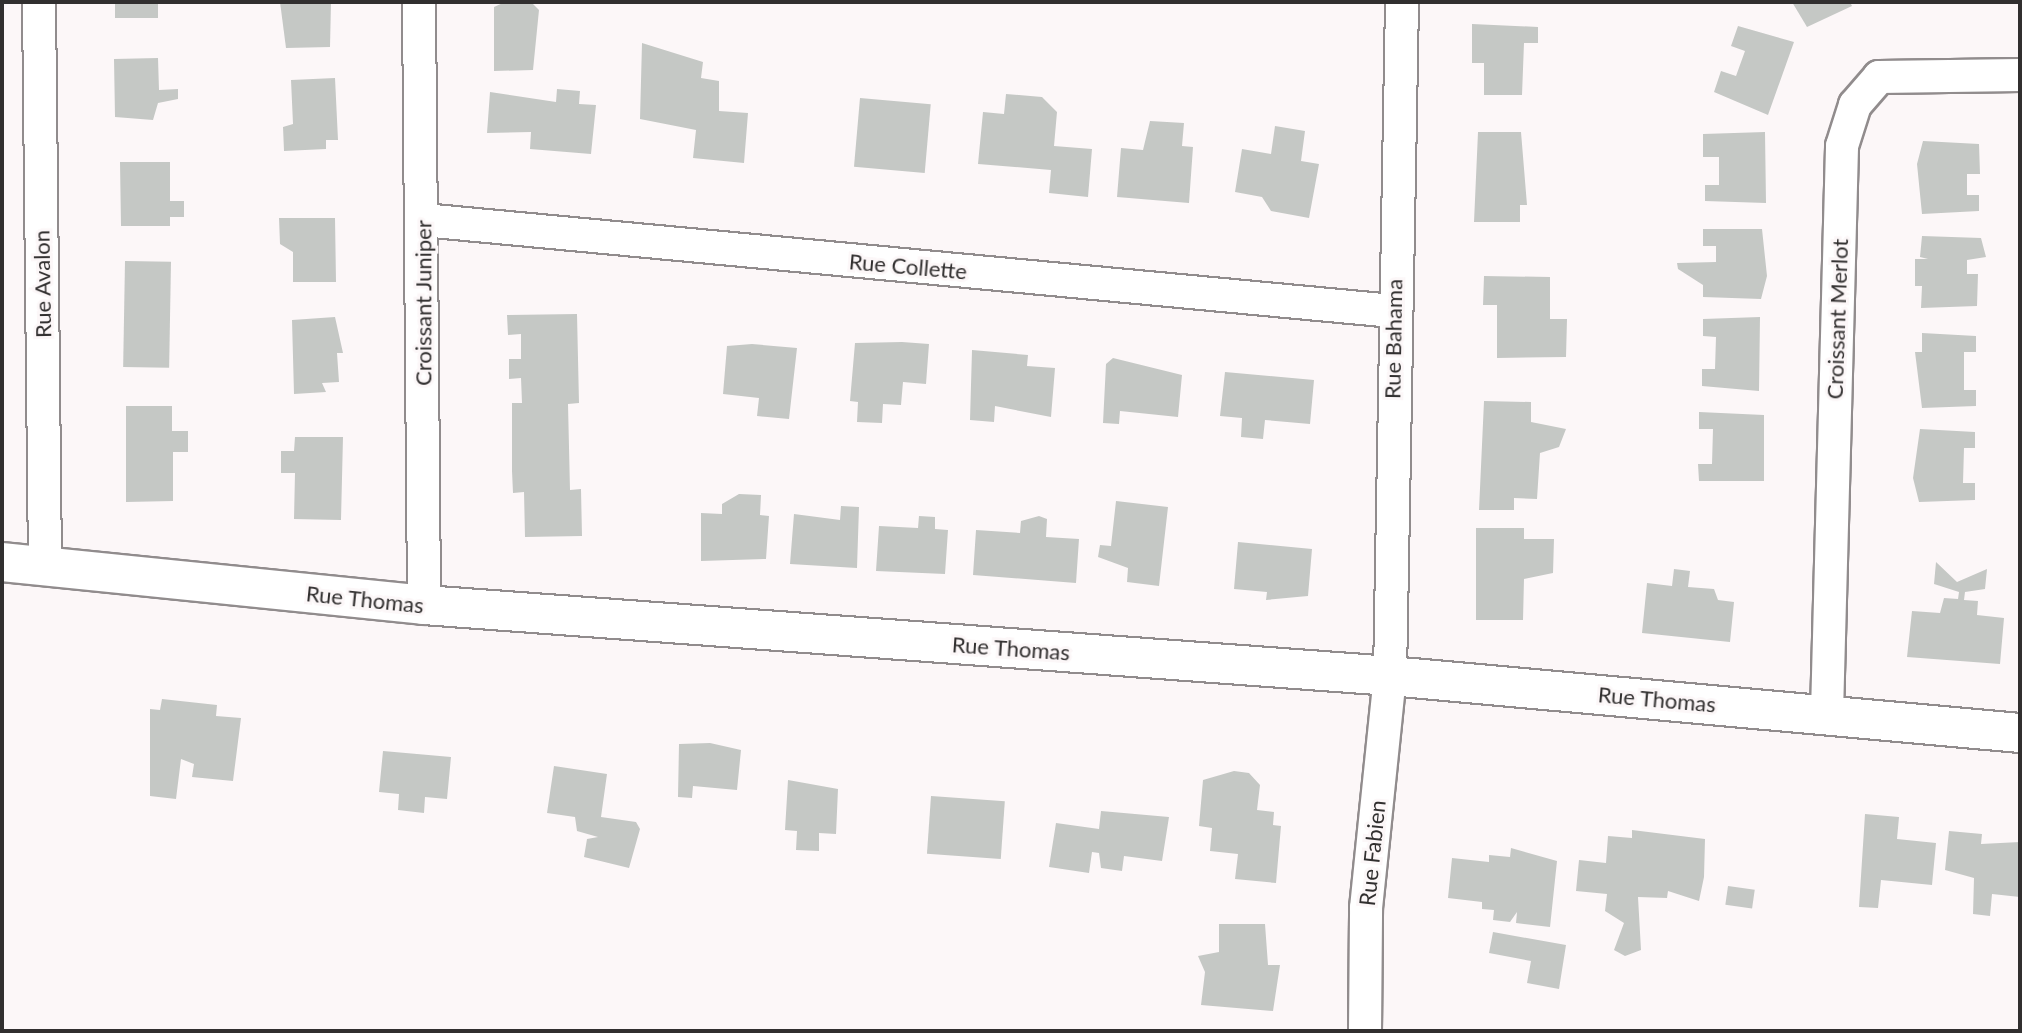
<!DOCTYPE html>
<style>
body{margin:0}
#map{position:relative;width:2022px;height:1033px;overflow:hidden;background:#fcf7f8;font-family:Lato,sans-serif}
div>[style]{position:absolute}
.building>*{inset:0;background:#c5c8c5;transform-origin:0 0}
.roads{filter:drop-shadow(2px 0 #918c8d) drop-shadow(-2px 0 #918c8d) drop-shadow(0 2px #918c8d) drop-shadow(0 -2px #918c8d)}
.minor>*{height:32px;margin:-16px;padding:0 16px;transform-origin:16px;border-radius:16px;background:#fff}
.tertiary>*{height:38px;margin:-19px;padding:0 19px;transform-origin:19px;border-radius:19px;background:#fff}
span{translate:-50% -50%;white-space:nowrap;text-align:center;line-height:1.15;-webkit-text-stroke:6px #fcf7f8;paint-order:stroke}
.street-label{font-size:22px;color:#312f2f}
.frame{position:absolute;inset:0;border:4px solid #312f2f;pointer-events:none}
</style>
<div id="map">
<div class="building">
<div style="left:115px;top:2px;width:43px;height:16px"></div>
<div style="clip-path:polygon(280px 2px,331px 2px,330px 47px,286px 48px)"></div>
<div style="clip-path:polygon(505px 2px,531px 2px,539px 10px,533px 70px,494px 71px,494px 7px)"></div>
<div style="clip-path:polygon(1792px 2px,1850px 2px,1852px 6px,1807px 27px)"></div>
<div style="clip-path:polygon(1472px 24px,1538px 27px,1538px 43px,1524px 43px,1522px 95px,1484px 95px,1484px 63px,1472px 63px)"></div>
<div style="clip-path:polygon(1738px 26px,1794px 42px,1768px 115px,1714px 92px,1721px 71px,1736px 76px,1745px 51px,1731px 46px)"></div>
<div style="clip-path:polygon(642px 43px,703px 62px,701px 78px,719px 81px,719px 111px,748px 113px,744px 163px,693px 158px,696px 130px,640px 119px)"></div>
<div style="clip-path:polygon(158px 58px,159px 90px,178px 89px,178px 99px,158px 103px,153px 120px,115px 117px,114px 59px)"></div>
<div style="clip-path:polygon(335px 78px,338px 140px,326px 140px,326px 149px,284px 151px,283px 127px,293px 124px,291px 80px)"></div>
<div style="clip-path:polygon(557px 89px,580px 91px,579px 104px,596px 105px,591px 154px,530px 149px,531px 132px,487px 133px,490px 92px,556px 102px)"></div>
<div style="clip-path:polygon(1006px 94px,1042px 97px,1057px 112px,1054px 146px,1092px 149px,1088px 197px,1049px 193px,1051px 170px,978px 164px,983px 112px,1004px 114px)"></div>
<div style="left:860px;top:98px;width:71px;height:69px;rotate:5deg"></div>
<div style="clip-path:polygon(1150px 121px,1184px 123px,1182px 146px,1193px 147px,1189px 203px,1117px 197px,1121px 148px,1143px 150px)"></div>
<div style="clip-path:polygon(1275px 126px,1305px 131px,1301px 161px,1319px 164px,1309px 218px,1271px 211px,1262px 197px,1235px 192px,1242px 149px,1271px 154px)"></div>
<div style="clip-path:polygon(1478px 132px,1521px 132px,1527px 205px,1520px 205px,1520px 222px,1474px 222px)"></div>
<div style="clip-path:polygon(1765px 132px,1766px 203px,1705px 201px,1705px 185px,1719px 185px,1719px 157px,1703px 157px,1703px 134px)"></div>
<div style="clip-path:polygon(1923px 141px,1979px 144px,1980px 174px,1967px 174px,1967px 195px,1979px 195px,1979px 211px,1922px 214px,1917px 164px)"></div>
<div style="clip-path:polygon(120px 162px,170px 162px,170px 201px,184px 201px,184px 217px,170px 217px,170px 226px,121px 226px)"></div>
<div style="clip-path:polygon(279px 218px,335px 218px,336px 282px,293px 282px,293px 252px,280px 244px)"></div>
<div style="clip-path:polygon(1703px 229px,1762px 229px,1767px 276px,1761px 299px,1703px 297px,1703px 285px,1678px 269px,1677px 263px,1716px 262px,1716px 246px,1703px 246px)"></div>
<div style="clip-path:polygon(1922px 236px,1981px 238px,1986px 257px,1967px 260px,1967px 274px,1978px 274px,1977px 306px,1921px 308px,1922px 286px,1915px 286px,1915px 259px,1928px 259px,1920px 257px)"></div>
<div style="left:125px;top:261px;width:46px;height:106px;rotate:1deg"></div>
<div style="clip-path:polygon(1484px 276px,1550px 277px,1550px 319px,1567px 319px,1566px 357px,1497px 358px,1497px 305px,1483px 305px)"></div>
<div style="clip-path:polygon(577px 314px,579px 403px,568px 404px,570px 490px,581px 489px,582px 536px,525px 537px,524px 492px,513px 493px,512px 471px,512px 403px,522px 403px,521px 378px,509px 379px,509px 359px,521px 359px,521px 334px,508px 335px,507px 315px)"></div>
<div style="clip-path:polygon(335px 317px,343px 353px,337px 353px,339px 382px,322px 383px,326px 392px,294px 394px,292px 320px)"></div>
<div style="clip-path:polygon(1760px 317px,1759px 391px,1702px 386px,1702px 369px,1715px 369px,1716px 337px,1703px 336px,1703px 319px)"></div>
<div style="clip-path:polygon(1922px 333px,1976px 336px,1976px 352px,1964px 352px,1964px 390px,1976px 390px,1976px 406px,1922px 408px,1915px 352px,1922px 352px)"></div>
<div style="clip-path:polygon(902px 342px,929px 344px,926px 384px,903px 382px,901px 405px,883px 404px,882px 423px,857px 422px,858px 402px,850px 401px,855px 343px)"></div>
<div style="clip-path:polygon(752px 344px,797px 348px,789px 419px,757px 416px,759px 398px,723px 394px,727px 346px)"></div>
<div style="clip-path:polygon(972px 350px,1028px 355px,1027px 366px,1055px 368px,1051px 417px,995px 406px,994px 422px,970px 420px)"></div>
<div style="clip-path:polygon(1113px 358px,1182px 375px,1178px 417px,1120px 411px,1119px 424px,1103px 423px,1106px 364px)"></div>
<div style="clip-path:polygon(1225px 372px,1314px 380px,1310px 424px,1265px 420px,1263px 439px,1241px 437px,1242px 418px,1220px 416px)"></div>
<div style="clip-path:polygon(1484px 401px,1531px 402px,1531px 422px,1566px 429px,1559px 447px,1540px 453px,1537px 499px,1514px 498px,1514px 510px,1479px 510px)"></div>
<div style="clip-path:polygon(126px 406px,172px 406px,172px 431px,188px 431px,188px 452px,173px 452px,173px 501px,126px 502px)"></div>
<div style="clip-path:polygon(1699px 412px,1764px 415px,1764px 481px,1699px 481px,1698px 464px,1712px 464px,1713px 429px,1699px 429px)"></div>
<div style="clip-path:polygon(1920px 429px,1975px 432px,1975px 448px,1964px 448px,1963px 483px,1975px 483px,1975px 500px,1919px 502px,1913px 478px)"></div>
<div style="clip-path:polygon(295px 437px,343px 437px,341px 520px,294px 519px,295px 473px,281px 473px,281px 451px,294px 451px)"></div>
<div style="clip-path:polygon(739px 494px,761px 495px,760px 515px,769px 516px,766px 559px,701px 561px,701px 513px,722px 514px,722px 504px)"></div>
<div style="clip-path:polygon(1116px 501px,1168px 507px,1159px 586px,1127px 582px,1128px 568px,1098px 557px,1100px 545px,1111px 546px)"></div>
<div style="clip-path:polygon(841px 506px,859px 507px,857px 568px,790px 564px,794px 514px,840px 520px)"></div>
<div style="clip-path:polygon(919px 516px,935px 517px,935px 529px,948px 530px,945px 574px,876px 571px,879px 526px,918px 528px)"></div>
<div style="clip-path:polygon(1039px 516px,1047px 519px,1046px 537px,1079px 539px,1076px 583px,973px 575px,976px 530px,1020px 533px,1021px 521px)"></div>
<div style="clip-path:polygon(1476px 528px,1524px 528px,1524px 539px,1554px 539px,1553px 573px,1524px 579px,1523px 620px,1476px 620px)"></div>
<div style="clip-path:polygon(1238px 542px,1312px 549px,1308px 596px,1266px 600px,1267px 592px,1234px 589px)"></div>
<div style="clip-path:polygon(1936px 562px,1957px 582px,1987px 569px,1985px 589px,1965px 592px,1964px 600px,1978px 601px,1977px 615px,2004px 618px,2000px 664px,1907px 657px,1912px 611px,1940px 613px,1944px 598px,1958px 599px,1959px 592px,1934px 584px)"></div>
<div style="clip-path:polygon(1674px 569px,1690px 571px,1688px 587px,1714px 589px,1718px 600px,1734px 602px,1730px 642px,1642px 633px,1647px 583px,1672px 586px)"></div>
<div style="clip-path:polygon(162px 699px,217px 705px,216px 716px,241px 718px,233px 781px,192px 777px,194px 764px,181px 759px,176px 799px,150px 796px,150px 709px,160px 710px)"></div>
<div style="clip-path:polygon(710px 743px,741px 750px,737px 790px,693px 786px,692px 798px,678px 797px,679px 744px)"></div>
<div style="clip-path:polygon(383px 751px,451px 757px,447px 799px,425px 797px,424px 813px,398px 810px,399px 794px,379px 792px)"></div>
<div style="clip-path:polygon(554px 766px,607px 774px,601px 817px,636px 822px,640px 829px,629px 868px,584px 857px,587px 839px,598px 837px,577px 831px,575px 817px,547px 813px)"></div>
<div style="clip-path:polygon(1234px 771px,1249px 773px,1260px 785px,1257px 810px,1274px 812px,1273px 825px,1281px 826px,1276px 883px,1235px 879px,1238px 854px,1210px 851px,1212px 828px,1199px 826px,1203px 780px)"></div>
<div style="clip-path:polygon(788px 780px,838px 789px,836px 834px,819px 833px,819px 851px,796px 850px,797px 831px,785px 830px)"></div>
<div style="left:931px;top:796px;width:74px;height:58px;rotate:4deg"></div>
<div style="clip-path:polygon(1101px 811px,1169px 817px,1162px 861px,1124px 856px,1122px 871px,1101px 868px,1099px 853px,1092px 852px,1089px 873px,1049px 867px,1056px 823px,1099px 829px)"></div>
<div style="clip-path:polygon(1865px 814px,1899px 817px,1897px 839px,1936px 843px,1932px 885px,1881px 880px,1878px 908px,1859px 907px)"></div>
<div style="clip-path:polygon(1632px 830px,1705px 839px,1704px 877px,1699px 901px,1668px 891px,1667px 898px,1638px 897px,1641px 950px,1625px 956px,1614px 950px,1624px 923px,1605px 911px,1607px 894px,1576px 891px,1579px 860px,1606px 863px,1608px 836px,1632px 838px)"></div>
<div style="clip-path:polygon(1949px 831px,1982px 834px,1981px 844px,2020px 842px,2020px 897px,1992px 894px,1990px 916px,1973px 914px,1974px 878px,1945px 870px)"></div>
<div style="clip-path:polygon(1511px 848px,1557px 861px,1550px 927px,1516px 923px,1517px 912px,1510px 922px,1493px 920px,1494px 910px,1482px 909px,1482px 902px,1448px 898px,1452px 858px,1489px 862px,1489px 855px,1510px 857px)"></div>
<div style="left:1728px;top:886px;width:27px;height:19px;rotate:8deg"></div>
<div style="clip-path:polygon(1219px 924px,1265px 924px,1268px 965px,1280px 965px,1273px 1011px,1201px 1005px,1205px 972px,1198px 956px,1219px 952px)"></div>
<div style="clip-path:polygon(1493px 932px,1566px 945px,1559px 989px,1527px 983px,1531px 961px,1489px 953px)"></div>
</div>
<div class="roads">
<div class="minor">
<div style="left:39px;top:2px;width:564px;rotate:89.39deg"></div>
<div style="left:419px;top:2px;width:603px;rotate:89.52deg"></div>
<div style="left:423px;top:220px;width:974px;rotate:5.36deg"></div>
<div style="left:1827px;top:713px;width:567px;rotate:-88.48deg"></div>
<div style="left:1842px;top:146px;width:43px;rotate:-72.4deg"></div>
<div style="left:1855px;top:105px;width:37px;rotate:-49deg"></div>
<div style="left:1879px;top:77px;width:141px;rotate:-0.8deg"></div>
<div style="left:1365px;top:1031px;width:123px;rotate:-89.5deg"></div>
<div style="left:1366px;top:908px;width:233px;rotate:-84.1deg"></div>
<div style="left:1390px;top:676px;width:674px;rotate:-88.98deg"></div>
</div>
<div class="tertiary">
<div style="left:2px;top:562px;width:424px;rotate:5.8deg"></div>
<div style="left:424px;top:605px;width:969px;rotate:4.2deg"></div>
<div style="left:1390px;top:676px;width:633px;rotate:5.17deg"></div>
</div>
</div>
<div class="street-label">
<span style="left:908px;top:266px;rotate:5deg">Rue Collette</span>
<span style="left:42px;top:284px;rotate:-91deg">Rue Avalon</span>
<span style="left:423px;top:303px;rotate:-90deg">Croissant Juniper</span>
<span style="left:1837px;top:319px;rotate:-88deg">Croissant Merlot</span>
<span style="left:1393px;top:339px;rotate:-89deg">Rue Bahama</span>
<span style="left:365px;top:599px;rotate:6deg">Rue Thomas</span>
<span style="left:1011px;top:648px;rotate:4deg">Rue Thomas</span>
<span style="left:1657px;top:699px;rotate:5deg">Rue Thomas</span>
<span style="left:1372px;top:853px;rotate:-84deg">Rue Fabien</span>
</div>
<div class="frame"></div>
</div>
